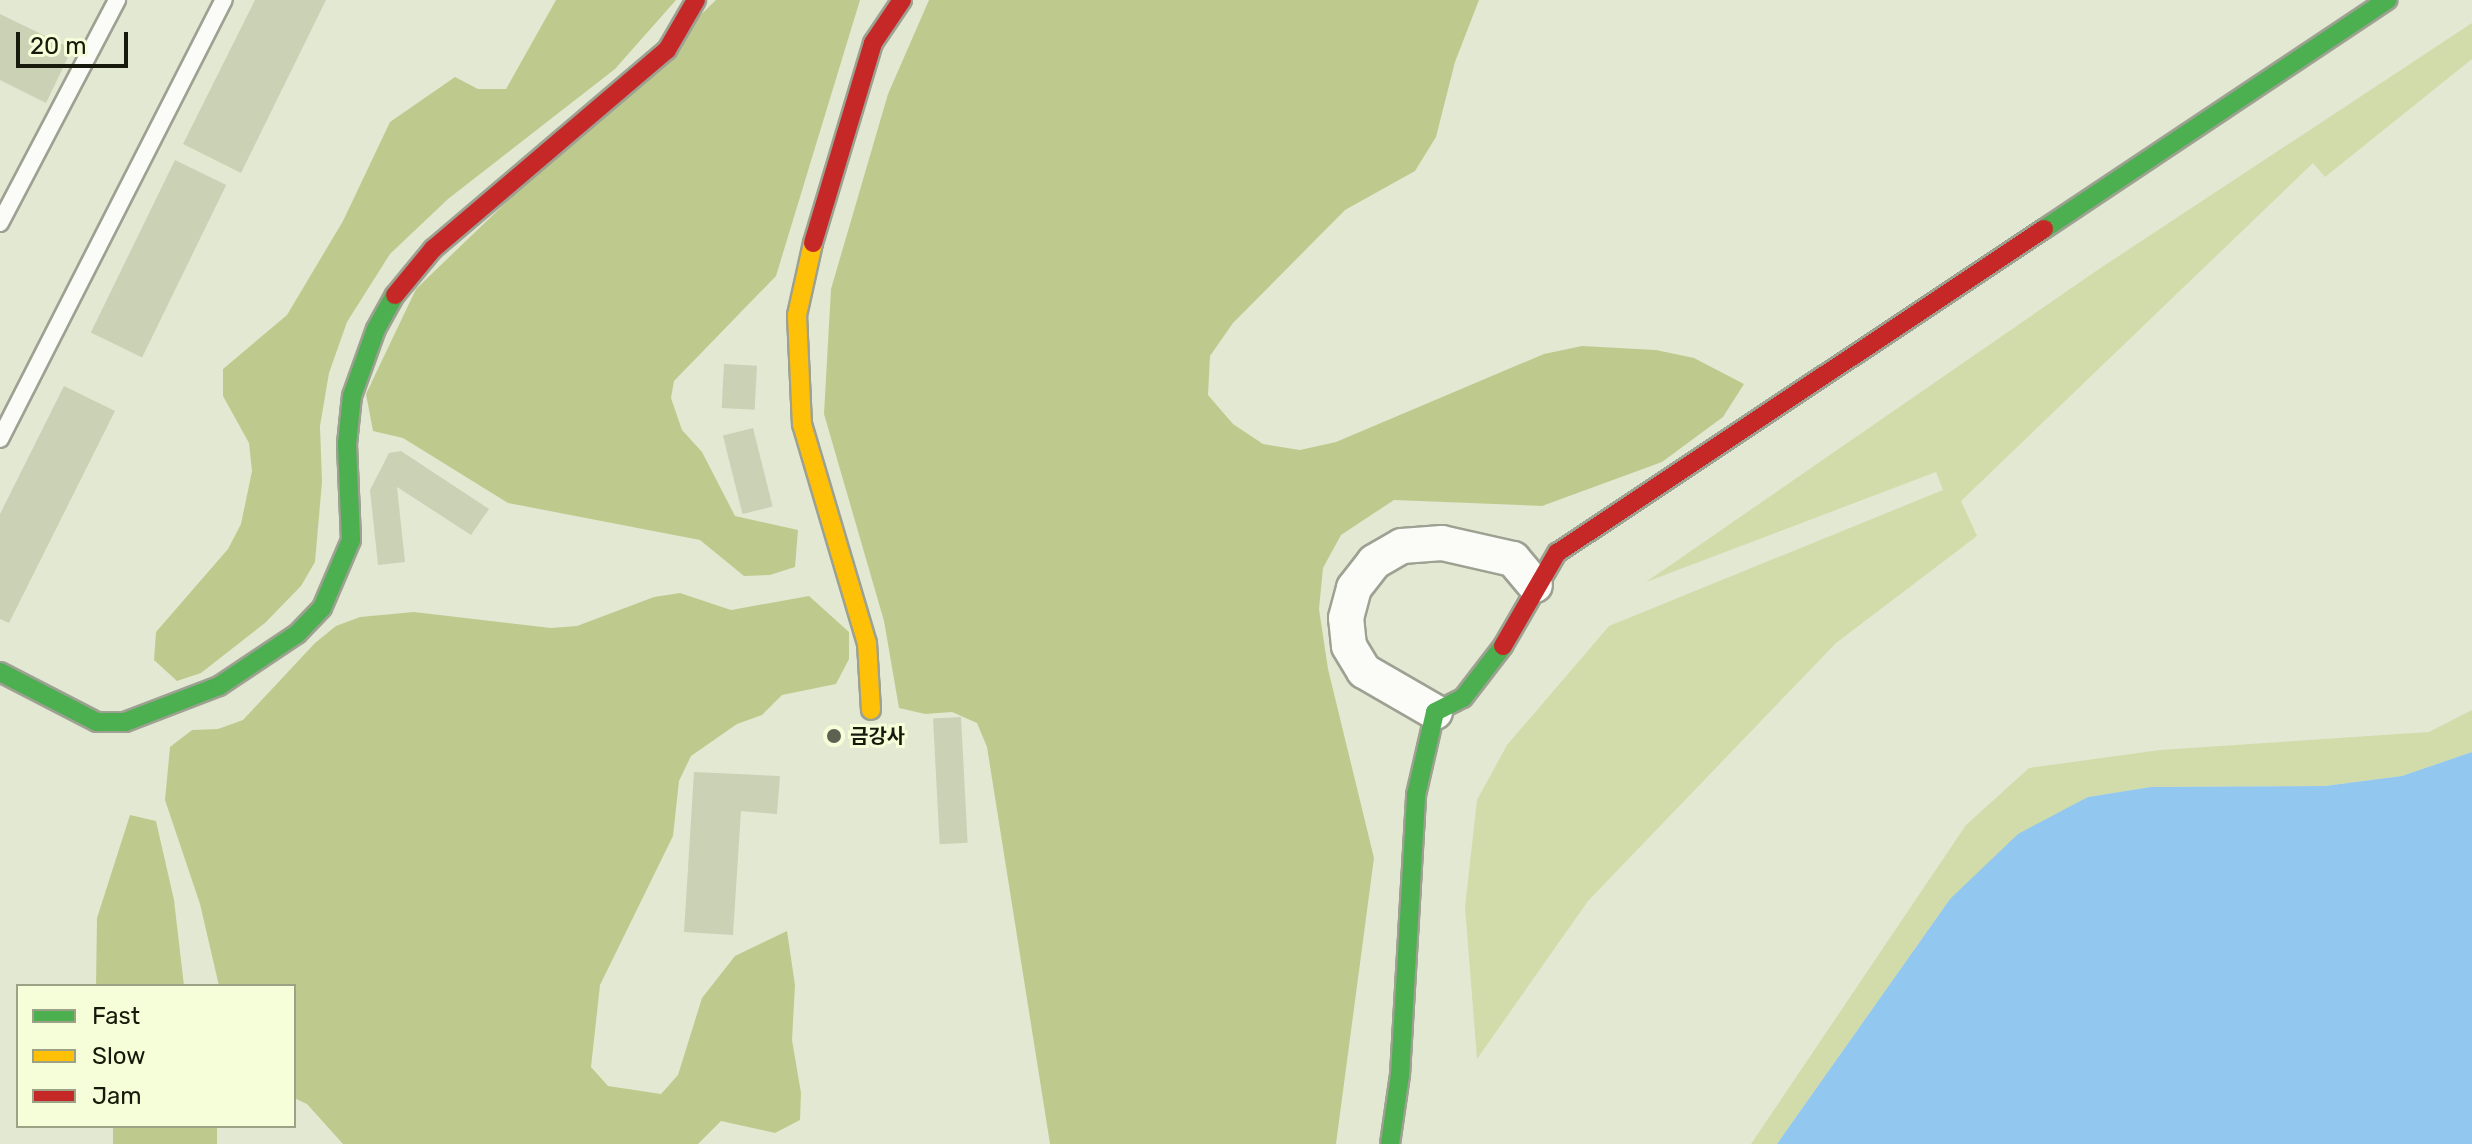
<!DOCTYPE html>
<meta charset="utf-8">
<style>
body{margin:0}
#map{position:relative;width:2472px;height:1144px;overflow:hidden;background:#e3e8d3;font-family:Rubik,"Noto Sans KR",sans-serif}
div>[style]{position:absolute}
.green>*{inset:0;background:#d1dcaa}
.forest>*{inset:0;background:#beca8d;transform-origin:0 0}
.water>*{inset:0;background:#92c7f0}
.building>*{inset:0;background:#cbd1b5;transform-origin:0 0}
.roads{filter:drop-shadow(2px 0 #9da192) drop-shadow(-2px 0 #9da192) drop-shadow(0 2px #9da192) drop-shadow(0 -2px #9da192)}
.lane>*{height:16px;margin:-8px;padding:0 8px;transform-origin:8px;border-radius:8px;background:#fbfcf8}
.street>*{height:34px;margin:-17px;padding:0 17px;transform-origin:17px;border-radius:17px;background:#fbfcf8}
.fast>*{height:18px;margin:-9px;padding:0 9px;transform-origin:9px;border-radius:9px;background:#4caf50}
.slow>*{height:18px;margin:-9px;padding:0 9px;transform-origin:9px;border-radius:9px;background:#ffc107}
.jam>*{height:18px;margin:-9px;padding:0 9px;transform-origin:9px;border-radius:9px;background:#c62828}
.dots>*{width:22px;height:22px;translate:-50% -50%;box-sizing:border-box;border:4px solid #f5fed8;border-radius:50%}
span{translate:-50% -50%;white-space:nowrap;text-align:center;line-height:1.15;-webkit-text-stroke:6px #f5fed8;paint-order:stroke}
.poi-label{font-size:20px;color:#16190b;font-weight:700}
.left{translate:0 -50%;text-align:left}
.legend{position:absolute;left:16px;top:984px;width:280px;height:144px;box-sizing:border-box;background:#f5fed8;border:2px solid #9ca286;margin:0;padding:10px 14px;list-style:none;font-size:24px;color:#16190b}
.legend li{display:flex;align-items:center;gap:16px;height:40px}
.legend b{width:40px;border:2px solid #9ca286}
.scale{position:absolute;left:16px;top:32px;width:112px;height:36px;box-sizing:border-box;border:4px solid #16190b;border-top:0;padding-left:10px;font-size:24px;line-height:28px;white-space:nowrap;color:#16190b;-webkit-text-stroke:6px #f5fed8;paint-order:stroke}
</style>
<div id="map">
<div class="green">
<div style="clip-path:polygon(2472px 23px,2472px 59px,2325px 177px,2313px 163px,1961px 501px,1977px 536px,1836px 643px,1588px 901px,1477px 1059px,1465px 907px,1477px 800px,1507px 745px,1609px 626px,1943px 490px,1936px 472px,1646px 582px,2099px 269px)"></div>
<div style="clip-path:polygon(2472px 710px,2472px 752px,2402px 776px,2325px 786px,2151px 787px,2088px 797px,1950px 899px,1777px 1144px,1751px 1144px,1966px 825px,2029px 768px,2160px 750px,2429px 732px)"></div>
</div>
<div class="forest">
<div style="clip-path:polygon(556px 0,676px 0,615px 69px,448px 199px,390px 254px,347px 322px,329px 373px,320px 426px,322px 482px,315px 562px,301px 586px,265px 623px,201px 673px,177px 681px,154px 660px,156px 632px,228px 549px,241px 524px,252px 471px,249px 443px,223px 396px,223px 369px,287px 315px,343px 221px,390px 122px,455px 77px,478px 89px,506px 89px)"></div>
<div style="clip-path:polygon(716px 0,860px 0,776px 276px,674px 381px,671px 398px,682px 430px,702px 452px,735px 516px,798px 530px,795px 567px,770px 575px,744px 576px,700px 540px,508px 503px,403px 438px,373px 431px,366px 394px,416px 289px)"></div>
<div style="clip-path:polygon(929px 0,1479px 0,1455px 62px,1436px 137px,1415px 171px,1345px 210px,1233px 323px,1210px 356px,1208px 395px,1233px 424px,1263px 444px,1300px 450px,1336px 442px,1544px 354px,1582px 346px,1656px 350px,1694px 358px,1744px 384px,1723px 417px,1662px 462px,1542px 506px,1394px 500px,1341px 535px,1323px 568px,1319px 609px,1328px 669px,1374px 858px,1336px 1144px,1050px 1144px,987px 747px,977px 723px,952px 712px,925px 714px,899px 708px,884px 621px,824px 414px,831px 289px,888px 94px)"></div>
<div style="clip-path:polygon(680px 593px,731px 610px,809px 596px,849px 632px,849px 659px,836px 684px,782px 695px,762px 715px,737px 724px,691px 756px,679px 781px,673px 836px,600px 985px,591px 1067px,608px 1086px,661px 1094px,678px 1075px,702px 998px,735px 956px,787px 931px,795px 985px,792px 1040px,801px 1093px,800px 1120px,775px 1133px,721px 1121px,698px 1144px,343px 1144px,307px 1104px,294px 1098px,294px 986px,219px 986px,200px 904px,165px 800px,170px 747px,192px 730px,218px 729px,243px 720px,315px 643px,336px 626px,360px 617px,414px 612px,551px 628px,577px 626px,654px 597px)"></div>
<div style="clip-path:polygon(130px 815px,156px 821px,174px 900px,184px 986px,96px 986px,97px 918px)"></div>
<div style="left:113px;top:1126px;width:104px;height:18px"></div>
</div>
<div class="water">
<div style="clip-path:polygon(2472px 752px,2472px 1144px,1777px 1144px,1950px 899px,2018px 834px,2088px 797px,2151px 787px,2325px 786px,2402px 776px)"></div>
</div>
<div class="building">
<div style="clip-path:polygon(255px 0,326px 0,241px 173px,183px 144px)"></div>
<div style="clip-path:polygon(0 14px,72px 49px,46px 103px,0 80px)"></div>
<div style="left:175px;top:160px;width:57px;height:192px;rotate:26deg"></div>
<div style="left:724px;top:364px;width:33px;height:44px;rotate:3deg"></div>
<div style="clip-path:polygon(64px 386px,115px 411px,9px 623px,0 619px,0 514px)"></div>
<div style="left:753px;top:428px;width:81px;height:31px;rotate:76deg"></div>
<div style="clip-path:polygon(401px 451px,489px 509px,471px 535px,397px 487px,405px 562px,378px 565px,370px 490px,389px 453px)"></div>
<div style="left:961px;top:717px;width:126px;height:28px;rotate:87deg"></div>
<div style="clip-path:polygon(694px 772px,780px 776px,777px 814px,741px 811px,733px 935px,684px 932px)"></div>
</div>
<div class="roads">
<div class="lane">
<div style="left:0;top:223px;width:252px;rotate:-62.3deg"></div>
<div style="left:0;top:439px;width:493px;rotate:-63deg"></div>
</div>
<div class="street">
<div style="left:1435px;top:712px;width:82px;rotate:-150deg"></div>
<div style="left:1364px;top:671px;width:29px;rotate:-121deg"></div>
<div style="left:1349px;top:646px;width:28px;rotate:-96deg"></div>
<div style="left:1346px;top:618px;width:31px;rotate:-75deg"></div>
<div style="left:1354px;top:588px;width:33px;rotate:-52deg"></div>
<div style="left:1374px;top:562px;width:32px;rotate:-30deg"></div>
<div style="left:1402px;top:546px;width:40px;rotate:-4.3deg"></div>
<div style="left:1442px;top:543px;width:73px;rotate:12.7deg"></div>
<div style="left:1513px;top:559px;width:34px;rotate:50deg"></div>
</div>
<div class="fast">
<div style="left:2044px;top:229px;width:413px;rotate:-33.7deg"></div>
<div style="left:0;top:672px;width:109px;rotate:27.3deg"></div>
<div style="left:97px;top:722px;width:28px"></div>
<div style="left:125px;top:722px;width:101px;rotate:-21deg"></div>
<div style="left:219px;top:686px;width:94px;rotate:-33.7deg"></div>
<div style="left:297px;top:634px;width:36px;rotate:-46deg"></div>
<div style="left:322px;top:608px;width:74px;rotate:-66.9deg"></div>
<div style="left:351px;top:540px;width:96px;rotate:-92.4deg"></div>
<div style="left:347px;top:444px;width:48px;rotate:-84.1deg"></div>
<div style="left:352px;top:396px;width:71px;rotate:-70.3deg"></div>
<div style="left:376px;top:329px;width:39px;rotate:-61deg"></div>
<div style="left:1390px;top:1144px;width:70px;rotate:-81.8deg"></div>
<div style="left:1400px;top:1075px;width:280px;rotate:-86.7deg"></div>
<div style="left:1416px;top:795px;width:85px;rotate:-77.1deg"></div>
<div style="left:1435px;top:712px;width:31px;rotate:-27deg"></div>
<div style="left:1463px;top:698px;width:66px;rotate:-52.4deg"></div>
</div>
<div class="slow">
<div style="left:813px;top:243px;width:74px;rotate:102.5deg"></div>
<div style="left:797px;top:315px;width:109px;rotate:87.4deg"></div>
<div style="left:802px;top:424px;width:228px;rotate:73.5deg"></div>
<div style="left:867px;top:643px;width:67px;rotate:86.6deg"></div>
</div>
<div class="jam">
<div style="left:813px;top:243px;width:209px;rotate:-73.3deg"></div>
<div style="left:873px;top:43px;width:52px;rotate:-56deg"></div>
<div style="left:395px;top:295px;width:60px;rotate:-50.4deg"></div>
<div style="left:433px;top:249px;width:307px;rotate:-40.4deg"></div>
<div style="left:667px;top:50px;width:58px;rotate:-59.9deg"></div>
<div style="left:1503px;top:646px;width:108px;rotate:-59.9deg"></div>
<div style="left:1557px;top:553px;width:585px;rotate:-33.64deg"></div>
</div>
</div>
<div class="dots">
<div style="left:834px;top:736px;background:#5e6151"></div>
</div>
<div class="poi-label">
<span class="left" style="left:850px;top:736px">금강사</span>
</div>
<ul class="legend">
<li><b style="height:10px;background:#4caf50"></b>Fast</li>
<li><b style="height:10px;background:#ffc107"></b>Slow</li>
<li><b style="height:10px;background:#c62828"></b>Jam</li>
</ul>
<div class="scale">20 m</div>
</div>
